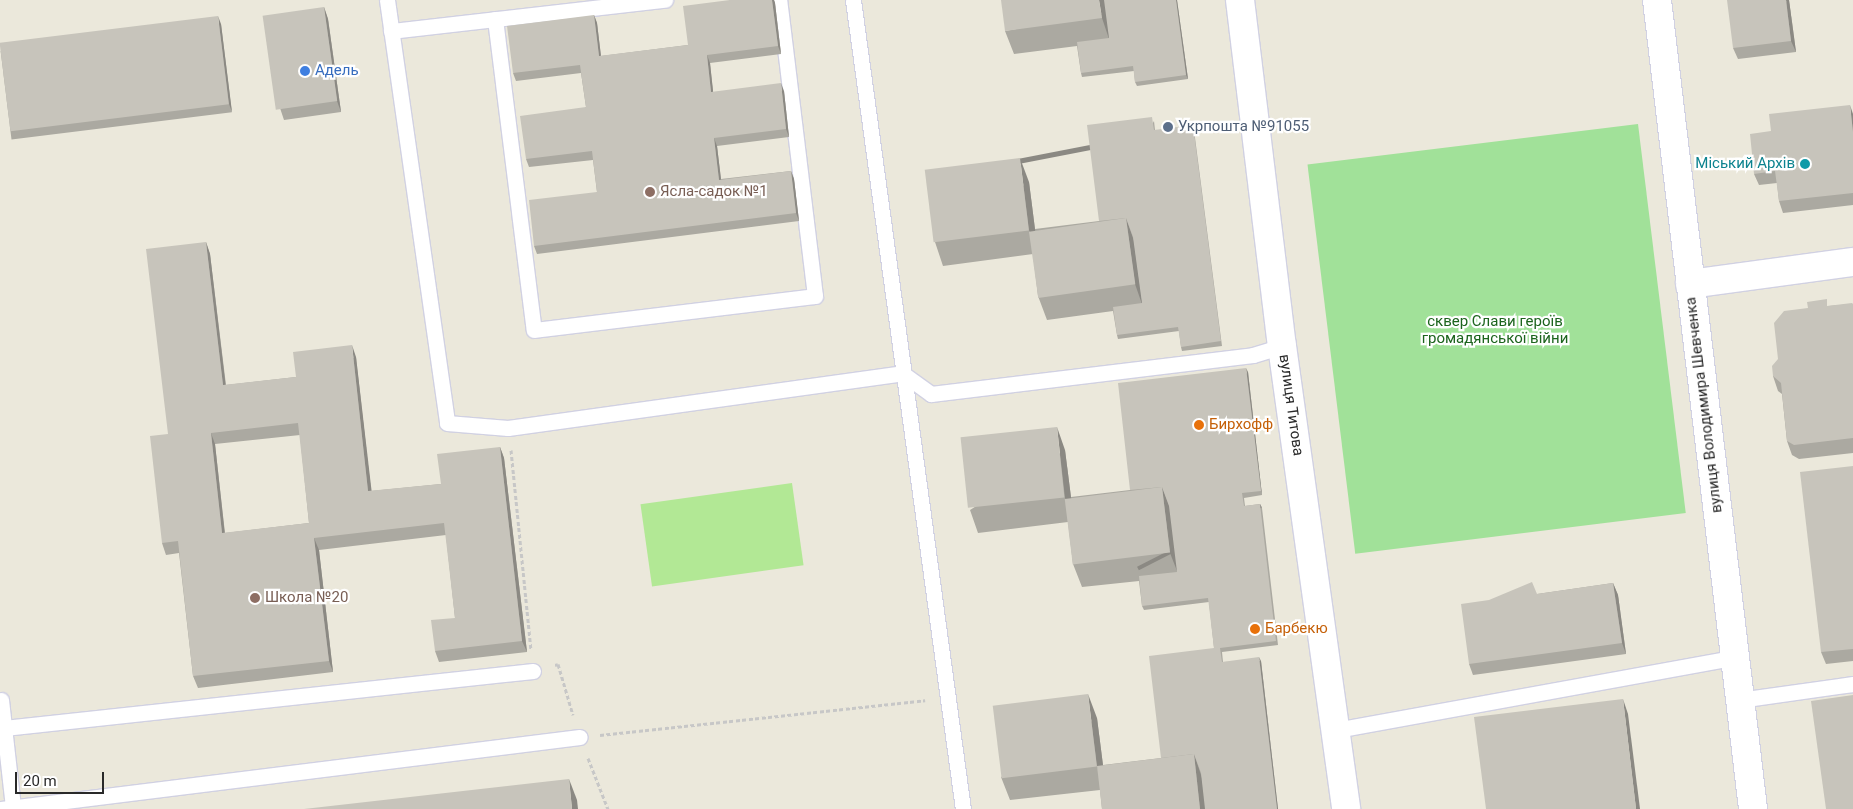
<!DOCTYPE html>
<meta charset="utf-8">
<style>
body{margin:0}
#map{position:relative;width:1853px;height:809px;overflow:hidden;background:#ebe8db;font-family:Roboto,sans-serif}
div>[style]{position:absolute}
.green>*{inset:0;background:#a1e199;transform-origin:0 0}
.pitch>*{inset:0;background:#b2e895;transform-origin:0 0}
.path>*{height:3px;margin-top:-1.5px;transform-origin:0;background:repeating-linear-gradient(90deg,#c7c7c7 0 4px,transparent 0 6.5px)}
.roads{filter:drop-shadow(1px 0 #d1d1e2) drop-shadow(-1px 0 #d1d1e2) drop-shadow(0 1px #d1d1e2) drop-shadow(0 -1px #d1d1e2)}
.service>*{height:15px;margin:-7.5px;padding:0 7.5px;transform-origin:7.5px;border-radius:7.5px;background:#fff}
.minor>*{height:28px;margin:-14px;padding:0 14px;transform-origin:14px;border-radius:14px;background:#fff}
.tertiary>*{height:28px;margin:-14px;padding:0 14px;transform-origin:14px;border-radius:14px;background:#fff}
.wall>*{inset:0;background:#aba9a1;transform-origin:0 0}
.shaded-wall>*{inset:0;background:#8b8983;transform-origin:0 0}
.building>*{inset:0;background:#c7c4bb;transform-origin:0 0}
.dots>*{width:14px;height:14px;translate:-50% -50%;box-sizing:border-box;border:2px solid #fff;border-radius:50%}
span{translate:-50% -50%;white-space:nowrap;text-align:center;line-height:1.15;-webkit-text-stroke:4.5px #fff;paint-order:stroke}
.shop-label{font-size:15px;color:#366cbe}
.left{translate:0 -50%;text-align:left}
.service-label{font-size:15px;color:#4e5e75}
.culture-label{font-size:15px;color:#0d838f}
.right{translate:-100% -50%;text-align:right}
.education-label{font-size:15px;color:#785e54}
.park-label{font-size:15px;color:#1c641d}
.street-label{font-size:15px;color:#292929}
.food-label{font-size:15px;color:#c56008}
.scale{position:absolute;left:15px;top:772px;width:89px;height:22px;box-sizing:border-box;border:2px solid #292929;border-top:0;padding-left:6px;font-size:15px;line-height:18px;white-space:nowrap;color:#292929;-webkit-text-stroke:4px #fff;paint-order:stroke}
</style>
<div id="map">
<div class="green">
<div style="left:1638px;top:124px;width:392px;height:333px;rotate:83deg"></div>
</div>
<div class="pitch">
<div style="left:792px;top:483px;width:83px;height:153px;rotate:82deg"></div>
</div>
<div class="path">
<div style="left:511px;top:450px;width:201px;rotate:84.3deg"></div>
<div style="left:555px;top:665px;width:3px;rotate:-18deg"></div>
<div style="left:558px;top:664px;width:53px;rotate:73.6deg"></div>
<div style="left:600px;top:735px;width:327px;rotate:-6.1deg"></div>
<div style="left:588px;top:758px;width:55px;rotate:68.6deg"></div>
</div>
<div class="roads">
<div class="service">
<div style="left:387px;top:0;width:427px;rotate:81.9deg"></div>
<div style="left:447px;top:423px;width:61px;rotate:4.7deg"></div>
<div style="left:508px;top:428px;width:398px;rotate:-7.9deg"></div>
<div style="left:902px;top:373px;width:36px;rotate:36deg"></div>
<div style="left:931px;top:394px;width:324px;rotate:-6.9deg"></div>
<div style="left:1253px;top:355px;width:30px;rotate:-17deg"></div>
<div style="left:853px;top:0;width:816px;rotate:82.26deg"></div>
<div style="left:495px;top:19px;width:313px;rotate:82.9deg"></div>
<div style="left:534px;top:330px;width:283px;rotate:-6.9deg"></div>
<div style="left:815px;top:296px;width:298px;rotate:-96.9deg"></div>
<div style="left:391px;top:31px;width:276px;rotate:-6.5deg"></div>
<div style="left:1px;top:700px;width:108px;rotate:83.6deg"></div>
<div style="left:1739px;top:700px;width:115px;rotate:-8deg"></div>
<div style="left:4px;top:728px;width:532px;rotate:-6.15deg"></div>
<div style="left:1336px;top:730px;width:403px;rotate:-10.3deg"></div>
<div style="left:1px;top:809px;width:583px;rotate:-7.09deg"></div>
</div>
<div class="minor">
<div style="left:1690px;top:284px;width:164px;rotate:-7.7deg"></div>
</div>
<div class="tertiary">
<div style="left:1240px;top:0;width:349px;rotate:83.1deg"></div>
<div style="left:1282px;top:346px;width:467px;rotate:82.1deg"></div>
<div style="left:1657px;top:0;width:815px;rotate:83.23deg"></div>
</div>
</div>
<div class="wall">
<div style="clip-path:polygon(730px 0,774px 0,775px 3px,781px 54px,710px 63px,713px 92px,784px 91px,789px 137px,717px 146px,721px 179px,791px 171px,794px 179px,799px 221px,537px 254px,534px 246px,597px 192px,593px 160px,529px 167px,526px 159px,586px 107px,581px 73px,516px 81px,513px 73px,594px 15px,597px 23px,601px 56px,688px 45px)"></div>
<div style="clip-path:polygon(1177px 0,1188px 79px,1137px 86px,1135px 82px,1134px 71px,1082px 77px,1081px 73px,1077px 46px,1014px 54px,1005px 31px)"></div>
<div style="clip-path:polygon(1789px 0,1796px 52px,1738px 59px,1733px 48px)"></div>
<div style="clip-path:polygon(324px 7px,328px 19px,341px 112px,284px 120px,280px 108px)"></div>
<div style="left:221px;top:24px;width:89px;height:222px;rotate:83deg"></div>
<div style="clip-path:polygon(1853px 114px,1853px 205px,1783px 213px,1779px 201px,1777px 183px,1759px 185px,1754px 174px,1771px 131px)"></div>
<div style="clip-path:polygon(1154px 121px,1155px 130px,1194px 130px,1222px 346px,1182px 351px,1181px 347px,1179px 331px,1118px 339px,1117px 335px,1113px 311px,1047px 320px,1038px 296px,1033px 254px,943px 266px,935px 242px,1029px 182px,1035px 229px,1099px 221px)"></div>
<div style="clip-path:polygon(evenodd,206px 242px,210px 254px,226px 385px,296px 377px,356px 357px,371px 491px,441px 484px,500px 447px,504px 458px,527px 652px,439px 662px,435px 651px,455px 618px,446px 535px,319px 550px,333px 672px,198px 688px,193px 676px,179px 553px,166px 555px,162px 543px,168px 434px,206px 242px,300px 435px,309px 523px,225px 533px,215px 444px,300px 435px)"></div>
<div style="clip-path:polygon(1853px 304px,1853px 453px,1799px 459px,1792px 455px,1787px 441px,1782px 394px,1778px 391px,1773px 376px,1829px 306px)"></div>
<div style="clip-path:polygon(1248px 372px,1262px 495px,1244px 498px,1245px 506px,1260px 504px,1262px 508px,1278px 645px,1222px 652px,1223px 662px,1261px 661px,1278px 809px,1102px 809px,1100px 790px,1010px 800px,1001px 777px,1097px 718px,1103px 765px,1161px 758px,1214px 648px,1209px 602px,1144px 610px,1142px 606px,1139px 581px,1082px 587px,1073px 564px,1068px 522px,978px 533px,970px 510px,1065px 450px,1071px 497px,1130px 490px)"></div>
<div style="clip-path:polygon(1853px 466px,1853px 661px,1826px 664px,1821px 652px)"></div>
<div style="clip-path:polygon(1613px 583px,1618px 595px,1626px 654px,1473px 675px,1469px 664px,1537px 594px)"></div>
</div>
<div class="shaded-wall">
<div style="clip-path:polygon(772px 0,774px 0,775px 3px,781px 54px,778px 46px)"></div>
<div style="clip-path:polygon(1099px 0,1105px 0,1110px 42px,1102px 18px)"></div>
<div style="clip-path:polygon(1176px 0,1177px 0,1188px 79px,1186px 75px)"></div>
<div style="clip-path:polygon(1786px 0,1789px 0,1796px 52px,1791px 41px)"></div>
<div style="clip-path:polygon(324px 7px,328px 19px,341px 112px,337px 101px)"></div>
<div style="clip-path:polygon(594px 15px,597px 23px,602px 65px,599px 56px)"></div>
<div style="clip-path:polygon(218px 16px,221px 24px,232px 112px,229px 104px)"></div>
<div style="clip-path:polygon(707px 55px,710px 63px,714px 100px,711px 92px)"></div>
<div style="clip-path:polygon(781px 83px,784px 91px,789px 137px,786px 129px)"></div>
<div style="clip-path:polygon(1850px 105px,1853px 114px,1853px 132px)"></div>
<div style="left:1193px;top:125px;width:5px;height:218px;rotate:79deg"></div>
<div style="clip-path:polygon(714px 138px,717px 146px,722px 188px,719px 180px)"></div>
<div style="clip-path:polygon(1020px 158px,1029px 182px,1038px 253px,1029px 230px)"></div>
<div style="clip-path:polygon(791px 171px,794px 179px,799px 221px,796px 213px)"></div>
<div style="clip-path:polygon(1126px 218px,1134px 241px,1143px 307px,1135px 284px)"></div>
<div style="clip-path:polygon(206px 242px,210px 254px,227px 397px,223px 385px)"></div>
<div style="clip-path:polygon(352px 345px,356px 357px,373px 503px,368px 491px)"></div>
<div style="clip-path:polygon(1246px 368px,1248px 372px,1262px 495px,1261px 491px)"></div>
<div style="clip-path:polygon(1057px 427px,1065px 450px,1074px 521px,1065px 498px)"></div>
<div style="clip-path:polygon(211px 433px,215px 444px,226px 545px,222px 533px)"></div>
<div style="clip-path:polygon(500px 447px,504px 458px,527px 652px,522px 641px)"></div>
<div style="clip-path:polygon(1162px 487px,1171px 510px,1179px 576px,1170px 553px)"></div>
<div style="left:1260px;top:504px;width:4px;height:138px;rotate:63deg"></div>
<div style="clip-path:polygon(314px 538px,319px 550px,333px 672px,329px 661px)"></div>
<div style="clip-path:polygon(1613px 583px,1618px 595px,1626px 654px,1622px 643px)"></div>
<div style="clip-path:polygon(1259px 657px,1261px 661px,1278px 809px,1277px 809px)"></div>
<div style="clip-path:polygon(1088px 694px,1097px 718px,1106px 789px,1097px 766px)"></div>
<div style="clip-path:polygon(1623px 699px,1628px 714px,1640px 809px,1636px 809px)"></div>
<div style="clip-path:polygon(1194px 754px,1202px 778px,1206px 809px,1200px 809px)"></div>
<div style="clip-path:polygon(569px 779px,577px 800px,578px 809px,572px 809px)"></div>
</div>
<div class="building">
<div style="clip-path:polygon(730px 0,772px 0,778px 46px,707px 55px,711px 92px,781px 83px,786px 129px,714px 138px,719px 180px,791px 171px,796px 213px,534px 246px,529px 200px,597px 192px,592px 151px,526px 159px,520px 116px,586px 107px,580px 65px,513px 73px,507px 26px,594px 15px,599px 56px,688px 45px,683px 6px)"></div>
<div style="clip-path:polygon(1001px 0,1099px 0,1102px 18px,1005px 31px)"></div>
<div style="clip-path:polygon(1104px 0,1176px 0,1186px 75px,1135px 82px,1133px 66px,1081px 73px,1077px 42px,1109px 38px)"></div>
<div style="clip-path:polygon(1727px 0,1786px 0,1791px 41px,1733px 48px)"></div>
<div style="left:324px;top:7px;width:95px;height:62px;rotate:82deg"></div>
<div style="left:218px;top:16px;width:89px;height:220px;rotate:83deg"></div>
<div style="clip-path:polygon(1850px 105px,1853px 132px,1853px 193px,1779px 201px,1775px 171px,1754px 174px,1750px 134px,1771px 131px,1769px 114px)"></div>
<div style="clip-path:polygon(1152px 117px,1154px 130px,1193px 125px,1221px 341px,1181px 347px,1178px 327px,1117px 335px,1113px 307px,1142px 303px,1133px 237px,1126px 218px,1099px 221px,1087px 125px)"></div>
<div style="left:1020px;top:158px;width:73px;height:96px;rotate:83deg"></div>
<div style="left:1126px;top:218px;width:67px;height:98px;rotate:82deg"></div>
<div style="clip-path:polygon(evenodd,206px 242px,223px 385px,296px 377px,293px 352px,352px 345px,368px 491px,441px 484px,437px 454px,500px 447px,522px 641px,435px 651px,431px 620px,455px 618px,444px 523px,314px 538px,329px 661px,193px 676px,178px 541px,162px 543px,150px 436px,168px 434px,146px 249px,206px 242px,298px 423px,309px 523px,222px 533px,211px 433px,298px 423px)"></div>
<div style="clip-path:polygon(1827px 299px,1827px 306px,1852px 303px,1853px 304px,1853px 438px,1794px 445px,1787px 441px,1781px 383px,1773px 376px,1772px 366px,1778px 359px,1774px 323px,1784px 311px,1808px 308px,1807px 302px)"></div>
<div style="clip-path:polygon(1246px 368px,1261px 491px,1242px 493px,1244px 506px,1260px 504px,1276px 641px,1220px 648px,1222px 662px,1259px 657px,1277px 809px,1205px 809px,1201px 773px,1194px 754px,1161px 758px,1149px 656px,1214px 648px,1208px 598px,1142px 606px,1139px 576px,1177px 572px,1169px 506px,1162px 487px,1130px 490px,1118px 383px)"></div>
<div style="left:1057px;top:427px;width:71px;height:97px;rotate:84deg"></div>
<div style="clip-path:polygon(1853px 466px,1853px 649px,1821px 652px,1800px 472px)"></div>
<div style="left:1162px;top:487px;width:66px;height:98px;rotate:83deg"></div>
<div style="clip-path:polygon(1532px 582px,1537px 594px,1613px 583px,1622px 643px,1469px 664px,1461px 604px,1489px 600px)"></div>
<div style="left:1088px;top:694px;width:73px;height:96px;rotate:83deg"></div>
<div style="clip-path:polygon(1853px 695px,1853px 809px,1826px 809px,1811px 701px)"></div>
<div style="clip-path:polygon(1623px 699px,1636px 809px,1486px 809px,1474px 717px)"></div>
<div style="clip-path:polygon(1194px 754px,1200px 809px,1102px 809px,1097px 766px)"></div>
<div style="clip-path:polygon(569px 779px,572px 809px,304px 809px)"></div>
</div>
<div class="dots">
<div style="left:305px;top:71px;background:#3f7fe0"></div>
<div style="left:1168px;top:127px;background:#5c6f8a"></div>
<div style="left:1805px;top:164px;background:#0f9aa8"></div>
<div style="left:650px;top:192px;background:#8d6e63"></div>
<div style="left:1199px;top:425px;background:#e8710a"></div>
<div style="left:255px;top:598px;background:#8d6e63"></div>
<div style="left:1255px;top:629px;background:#e8710a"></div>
</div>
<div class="shop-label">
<span class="left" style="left:315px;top:71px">Адель</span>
</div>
<div class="service-label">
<span class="left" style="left:1178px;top:127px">Укрпошта №91055</span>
</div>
<div class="culture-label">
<span class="right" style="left:1795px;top:164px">Міський Архів</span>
</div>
<div class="education-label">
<span class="left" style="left:660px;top:192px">Ясла-садок №1</span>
<span class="left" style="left:265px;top:598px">Школа №20</span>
</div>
<div class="park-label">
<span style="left:1495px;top:330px">сквер Слави героїв<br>громадянської війни</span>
</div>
<div class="street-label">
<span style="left:1291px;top:405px;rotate:82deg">вулиця Титова</span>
<span style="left:1704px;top:405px;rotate:-97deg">вулиця Володимира Шевченка</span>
</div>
<div class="food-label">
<span class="left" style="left:1209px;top:425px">Бирхофф</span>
<span class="left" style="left:1265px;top:629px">Барбекю</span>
</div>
<div class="scale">20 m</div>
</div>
